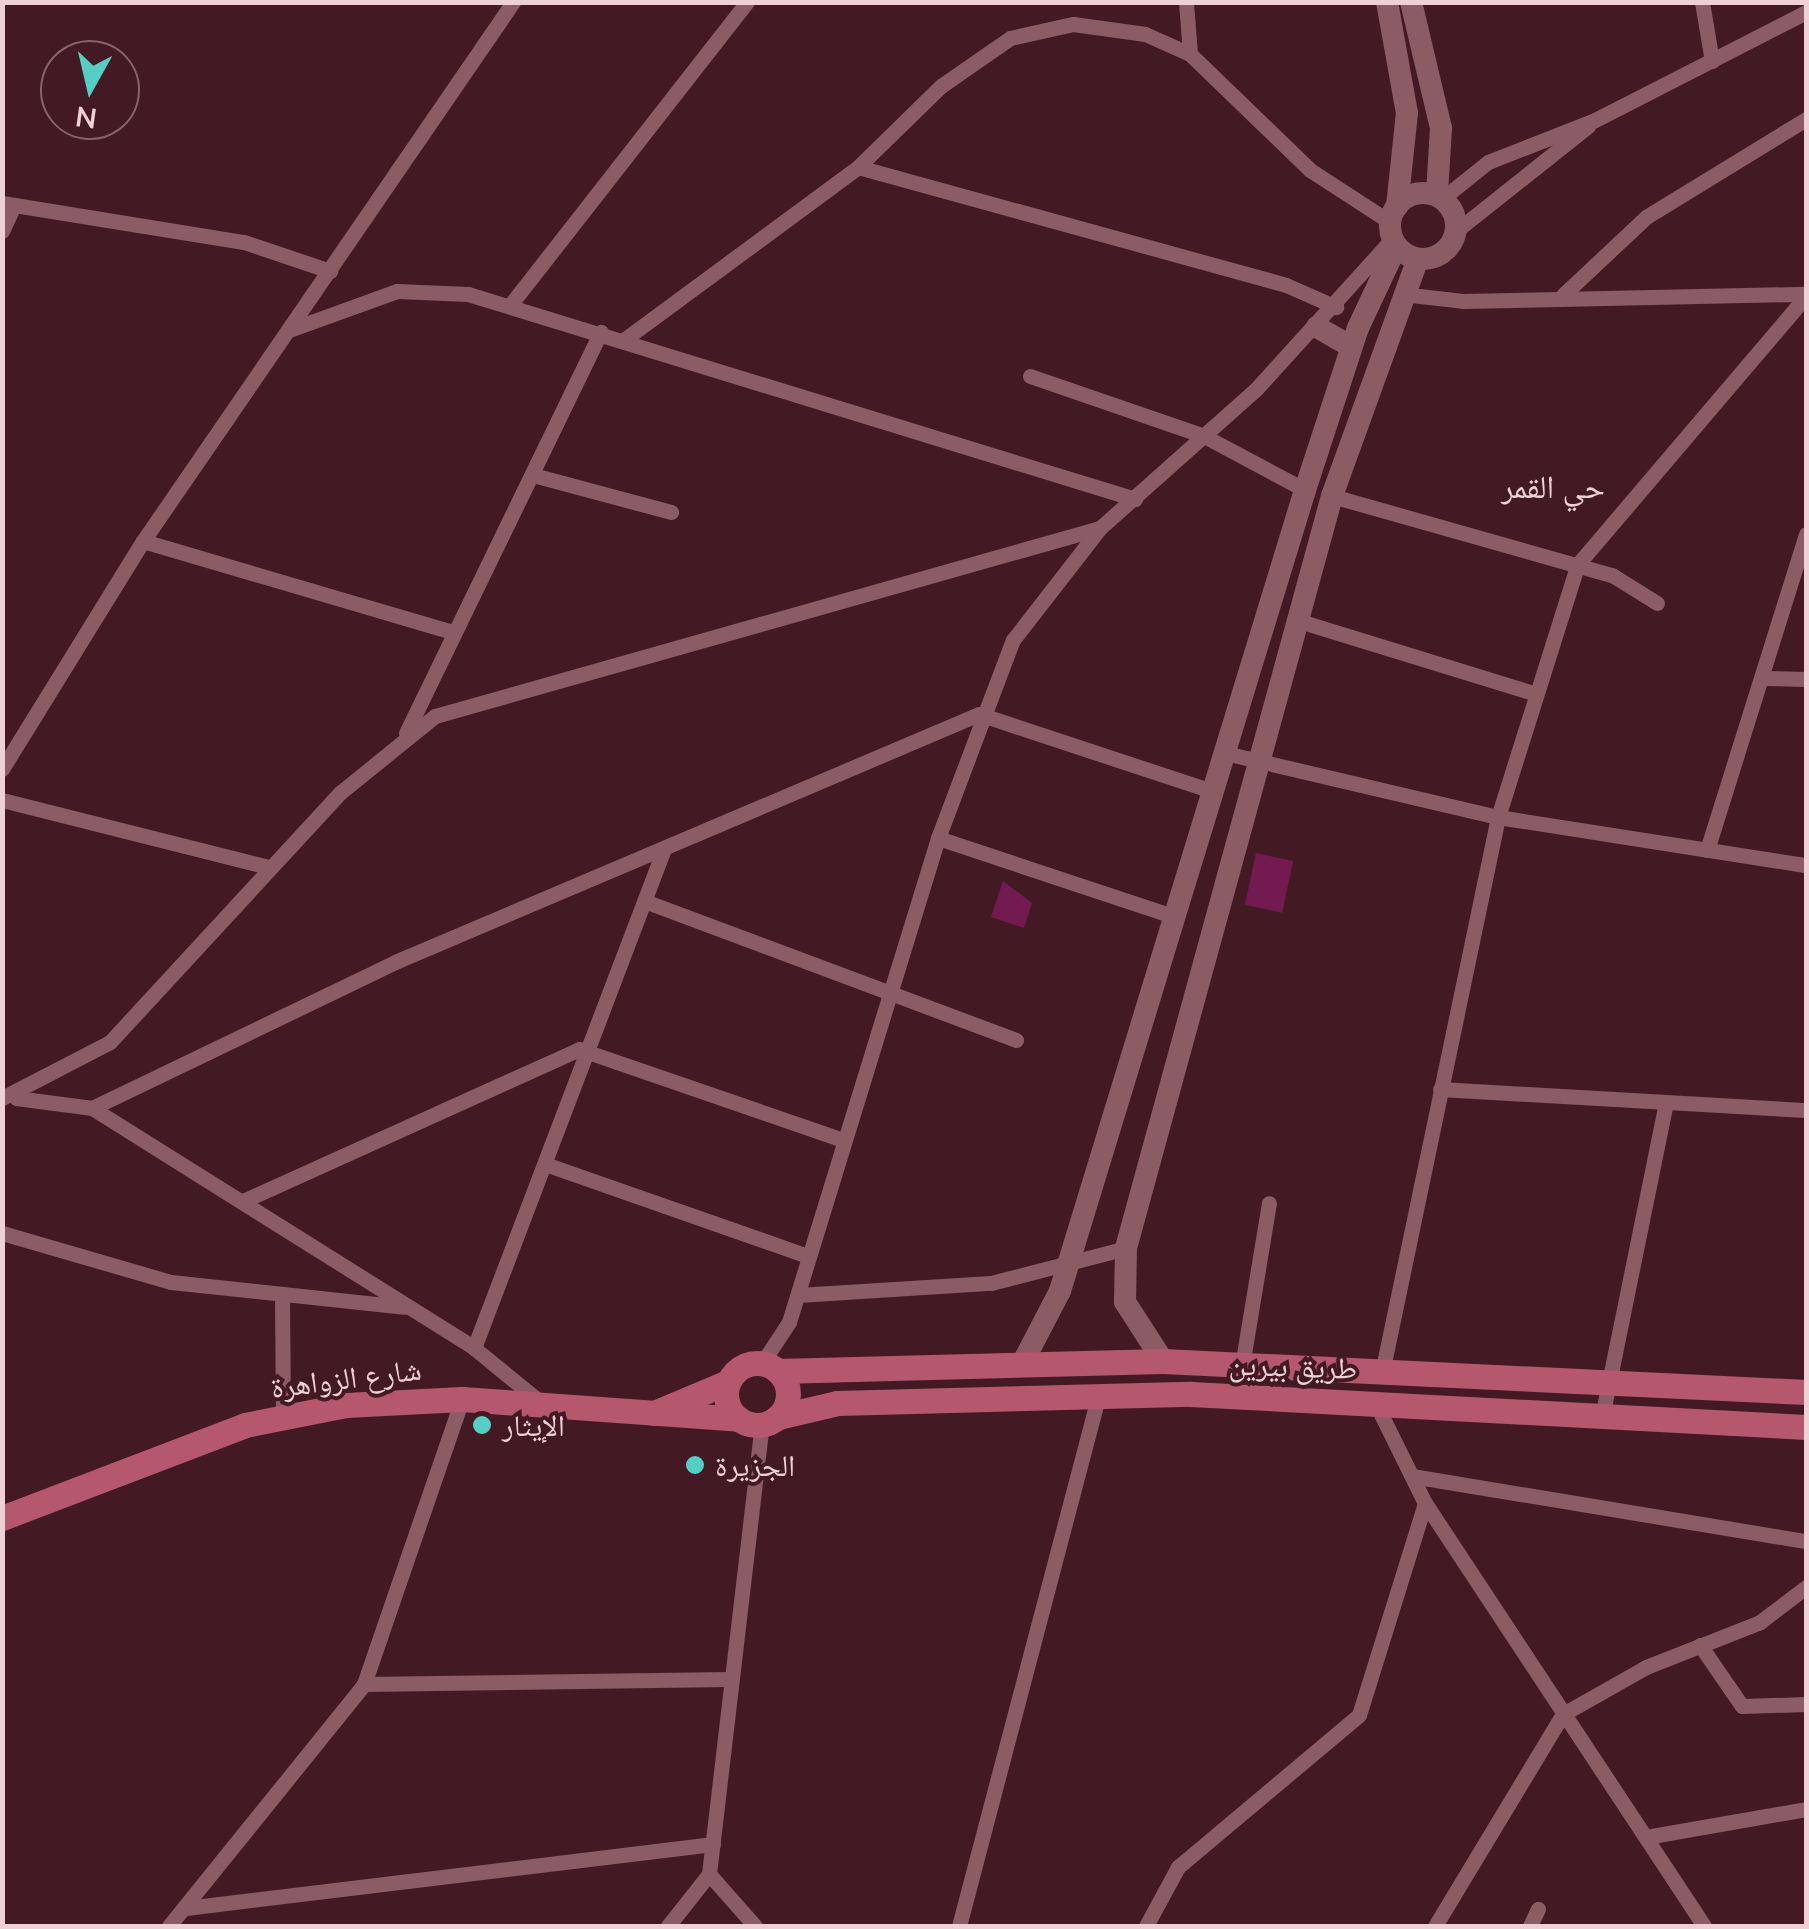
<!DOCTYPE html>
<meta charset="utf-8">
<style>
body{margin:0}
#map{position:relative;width:1809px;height:1929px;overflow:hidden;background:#431a24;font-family:Mulish,"Noto Naskh Arabic",sans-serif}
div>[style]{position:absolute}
.building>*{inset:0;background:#731a51;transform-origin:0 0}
.street>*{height:15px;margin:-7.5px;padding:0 7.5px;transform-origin:7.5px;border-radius:7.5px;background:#8c5c65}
.secondary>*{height:22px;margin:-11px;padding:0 11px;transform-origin:11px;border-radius:11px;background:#8c5c65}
.secondary>.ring{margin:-11px;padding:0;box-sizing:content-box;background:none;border:22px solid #8c5c65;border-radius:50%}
.primary>*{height:25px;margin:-12.5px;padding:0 12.5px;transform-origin:12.5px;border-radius:12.5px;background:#b5586e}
.primary>.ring{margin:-12.5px;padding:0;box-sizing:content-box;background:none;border:25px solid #b5586e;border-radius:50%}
.dots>*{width:28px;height:28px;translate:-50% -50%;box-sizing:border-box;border:5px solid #431a24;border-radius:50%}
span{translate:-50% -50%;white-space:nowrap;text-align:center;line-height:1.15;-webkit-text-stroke:8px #431a24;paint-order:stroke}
.street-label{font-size:30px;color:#edd1d5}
.poi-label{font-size:30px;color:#edd1d5}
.left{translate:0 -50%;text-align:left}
.neighbourhood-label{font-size:32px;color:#edd1d5}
.frame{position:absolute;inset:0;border:5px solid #edd1d5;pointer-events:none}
.north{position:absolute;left:40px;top:40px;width:100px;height:100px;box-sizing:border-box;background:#431a24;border:2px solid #87636b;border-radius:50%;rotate:188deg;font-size:28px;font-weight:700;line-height:40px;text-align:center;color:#edd1d5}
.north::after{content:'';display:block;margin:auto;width:35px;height:45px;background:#56cec4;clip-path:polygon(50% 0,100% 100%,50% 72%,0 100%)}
</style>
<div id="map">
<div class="building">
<div style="left:1256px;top:853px;width:38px;height:53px;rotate:12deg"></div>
<div style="clip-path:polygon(1003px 881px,1032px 903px,1024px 928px,991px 917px)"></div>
</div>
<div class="street">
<div style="left:1186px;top:2px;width:52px;rotate:85.6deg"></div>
<div style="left:1190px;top:54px;width:167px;rotate:44deg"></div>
<div style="left:1310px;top:170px;width:95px;rotate:33deg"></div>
<div style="left:1702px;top:2px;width:60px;rotate:80.4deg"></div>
<div style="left:858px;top:167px;width:444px;rotate:15.4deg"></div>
<div style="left:1286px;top:285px;width:55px;rotate:23.7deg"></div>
<div style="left:1443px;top:198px;width:58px;rotate:-38.7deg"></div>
<div style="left:1488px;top:162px;width:115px;rotate:-21.4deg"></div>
<div style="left:1595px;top:120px;width:237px;rotate:-27.1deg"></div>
<div style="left:2px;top:203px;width:245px;rotate:9.2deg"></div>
<div style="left:244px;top:242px;width:91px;rotate:18.6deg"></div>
<div style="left:2px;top:231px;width:29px;rotate:-65deg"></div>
<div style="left:1456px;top:231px;width:169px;rotate:-38.5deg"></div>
<div style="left:1402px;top:294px;width:61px;rotate:6.5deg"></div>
<div style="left:1463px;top:301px;width:343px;rotate:-1.2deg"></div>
<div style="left:1563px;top:295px;width:114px;rotate:-43.2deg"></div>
<div style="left:1646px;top:217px;width:188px;rotate:-31.5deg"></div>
<div style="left:511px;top:304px;width:383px;rotate:-52deg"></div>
<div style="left:292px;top:329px;width:112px;rotate:-19.9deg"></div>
<div style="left:397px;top:291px;width:71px;rotate:2.4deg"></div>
<div style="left:468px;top:294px;width:698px;rotate:17.08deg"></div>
<div style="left:625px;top:339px;width:290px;rotate:-36.4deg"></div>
<div style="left:858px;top:167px;width:116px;rotate:-44.3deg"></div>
<div style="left:941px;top:86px;width:84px;rotate:-34.8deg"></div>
<div style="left:1010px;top:38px;width:65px;rotate:-12.5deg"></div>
<div style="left:1073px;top:24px;width:73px;rotate:7.9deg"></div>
<div style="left:1145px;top:34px;width:49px;rotate:24deg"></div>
<div style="left:1030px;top:376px;width:184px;rotate:19deg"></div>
<div style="left:1204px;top:436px;width:115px;rotate:28.1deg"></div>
<div style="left:533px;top:475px;width:143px;rotate:15deg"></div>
<div style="left:1332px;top:496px;width:291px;rotate:15.8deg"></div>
<div style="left:1612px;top:575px;width:53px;rotate:31.9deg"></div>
<div style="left:143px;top:541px;width:319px;rotate:16.4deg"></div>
<div style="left:1296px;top:620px;width:249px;rotate:17.1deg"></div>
<div style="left:1765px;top:678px;width:41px;rotate:1.4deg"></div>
<div style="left:406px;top:733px;width:446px;rotate:-64.1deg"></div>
<div style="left:1225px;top:753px;width:280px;rotate:13.2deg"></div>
<div style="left:1498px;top:817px;width:312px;rotate:8.9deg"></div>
<div style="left:2px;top:769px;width:268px;rotate:-58.3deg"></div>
<div style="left:143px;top:541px;width:654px;rotate:-55.53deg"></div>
<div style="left:2px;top:800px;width:274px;rotate:14.1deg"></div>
<div style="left:938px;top:838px;width:247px;rotate:18.4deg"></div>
<div style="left:1707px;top:850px;width:331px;rotate:-72.6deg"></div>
<div style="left:647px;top:902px;width:394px;rotate:20.5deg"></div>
<div style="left:1440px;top:1089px;width:367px;rotate:3.3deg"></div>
<div style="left:2px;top:1098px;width:122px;rotate:-27.4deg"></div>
<div style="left:110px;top:1042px;width:340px;rotate:-47.3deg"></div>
<div style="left:341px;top:792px;width:121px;rotate:-39deg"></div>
<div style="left:435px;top:716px;width:691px;rotate:-15.79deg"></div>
<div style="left:16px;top:1098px;width:77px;rotate:7.5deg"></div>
<div style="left:92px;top:1108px;width:451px;rotate:32.1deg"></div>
<div style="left:474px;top:1348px;width:84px;rotate:39.2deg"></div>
<div style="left:92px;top:1108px;width:336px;rotate:-25.7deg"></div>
<div style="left:395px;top:962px;width:634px;rotate:-23.01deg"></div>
<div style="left:979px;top:714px;width:245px;rotate:18.3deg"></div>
<div style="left:545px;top:1164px;width:279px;rotate:19.3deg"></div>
<div style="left:245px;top:1200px;width:367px;rotate:-24.3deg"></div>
<div style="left:579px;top:1049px;width:279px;rotate:19deg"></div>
<div style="left:2px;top:1233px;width:176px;rotate:16.2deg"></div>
<div style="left:171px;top:1282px;width:234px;rotate:6.1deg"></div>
<div style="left:798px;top:1295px;width:193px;rotate:-3.6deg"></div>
<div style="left:991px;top:1283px;width:139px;rotate:-14.5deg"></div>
<div style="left:282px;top:1299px;width:116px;rotate:89.5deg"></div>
<div style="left:474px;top:1348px;width:534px;rotate:-69.16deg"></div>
<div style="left:762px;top:1363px;width:49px;rotate:-56.6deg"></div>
<div style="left:789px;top:1322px;width:506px;rotate:-72.89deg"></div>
<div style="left:938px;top:838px;width:212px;rotate:-69.3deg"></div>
<div style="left:1013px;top:640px;width:142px;rotate:-52.2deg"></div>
<div style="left:1100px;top:528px;width:210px;rotate:-41.7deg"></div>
<div style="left:1257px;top:388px;width:201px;rotate:-47.8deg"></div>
<div style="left:1242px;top:1366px;width:165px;rotate:-80.6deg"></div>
<div style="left:1383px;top:1368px;width:563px;rotate:-78.21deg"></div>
<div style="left:1498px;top:817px;width:265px;rotate:-72.5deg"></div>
<div style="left:1578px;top:564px;width:352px;rotate:-49.6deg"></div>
<div style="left:1375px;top:1402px;width:113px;rotate:63.7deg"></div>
<div style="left:1425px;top:1503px;width:507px;rotate:56.59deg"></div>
<div style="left:1603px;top:1412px;width:315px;rotate:-78.5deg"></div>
<div style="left:1412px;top:1476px;width:399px;rotate:9.4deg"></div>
<div style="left:1700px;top:1645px;width:74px;rotate:55.5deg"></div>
<div style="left:1742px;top:1706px;width:64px;rotate:-1.8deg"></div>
<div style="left:364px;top:1684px;width:365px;rotate:-0.8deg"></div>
<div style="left:1646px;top:1837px;width:162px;rotate:-9.9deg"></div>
<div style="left:709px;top:1874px;width:69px;rotate:48.5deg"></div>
<div style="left:186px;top:1908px;width:531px;rotate:-6.92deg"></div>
<div style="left:169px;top:1926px;width:311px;rotate:-51.1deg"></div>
<div style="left:364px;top:1684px;width:301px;rotate:-71deg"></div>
<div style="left:668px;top:1926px;width:66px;rotate:-51.7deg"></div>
<div style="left:709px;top:1874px;width:452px;rotate:-83.3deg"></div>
<div style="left:959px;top:1926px;width:550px;rotate:-75.26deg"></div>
<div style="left:1146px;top:1926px;width:67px;rotate:-61.5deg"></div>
<div style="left:1178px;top:1867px;width:236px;rotate:-40deg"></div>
<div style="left:1359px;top:1715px;width:222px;rotate:-72.7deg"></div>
<div style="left:1435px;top:1926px;width:248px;rotate:-58.9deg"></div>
<div style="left:1563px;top:1714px;width:95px;rotate:-29.5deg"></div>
<div style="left:1646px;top:1667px;width:123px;rotate:-21.5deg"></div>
<div style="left:1760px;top:1622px;width:58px;rotate:-37.3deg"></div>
<div style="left:1530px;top:1926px;width:19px;rotate:-65deg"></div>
</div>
<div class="secondary">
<div style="left:1387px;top:2px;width:113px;rotate:79.8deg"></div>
<div style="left:1407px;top:113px;width:94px;rotate:96.1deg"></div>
<div style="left:1411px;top:2px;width:130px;rotate:76.6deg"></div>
<div style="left:1441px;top:128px;width:66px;rotate:93.5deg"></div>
<div class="ring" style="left:1390px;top:193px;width:44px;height:44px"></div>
<div style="left:1317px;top:327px;width:39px;rotate:30deg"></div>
<div style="left:1163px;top:1361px;width:70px;rotate:-122.8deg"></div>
<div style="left:1125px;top:1302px;width:54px;rotate:-88.9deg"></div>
<div style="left:1126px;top:1248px;width:780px;rotate:-74.68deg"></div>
<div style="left:1332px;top:496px;width:252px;rotate:-70.1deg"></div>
<div style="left:1022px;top:1364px;width:82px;rotate:-62.5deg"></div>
<div style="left:1060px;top:1291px;width:838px;rotate:-72.99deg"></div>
<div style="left:1305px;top:490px;width:170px;rotate:-71.9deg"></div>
<div style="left:1358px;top:328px;width:89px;rotate:-64.9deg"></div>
</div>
<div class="primary">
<div class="ring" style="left:726px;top:1363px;width:37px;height:37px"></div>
<div style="left:778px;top:1371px;width:385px;rotate:-1.5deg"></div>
<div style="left:1163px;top:1361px;width:644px;rotate:2.76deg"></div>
<div style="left:654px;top:1413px;width:80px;rotate:-22.7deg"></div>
<div style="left:778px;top:1417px;width:61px;rotate:-13.3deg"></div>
<div style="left:837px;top:1403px;width:354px;rotate:-1.5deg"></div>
<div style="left:1191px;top:1394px;width:616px;rotate:3.07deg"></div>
<div style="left:2px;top:1518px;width:260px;rotate:-20.9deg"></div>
<div style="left:245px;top:1425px;width:103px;rotate:-11.2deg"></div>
<div style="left:346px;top:1405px;width:116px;rotate:-3deg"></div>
<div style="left:462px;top:1399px;width:278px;rotate:4.1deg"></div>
</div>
<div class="dots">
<div style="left:482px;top:1425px;background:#56cec4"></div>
<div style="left:695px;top:1465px;background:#56cec4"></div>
</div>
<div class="street-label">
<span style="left:1293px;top:1366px;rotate:2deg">طريق بيرين</span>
<span style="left:346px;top:1378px;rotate:-7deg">شارع الزواهرة</span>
</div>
<div class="poi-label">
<span class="left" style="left:502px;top:1425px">الإيثار</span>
<span class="left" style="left:715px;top:1465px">الجزيرة</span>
</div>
<div class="neighbourhood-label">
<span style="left:1553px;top:486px">حي القمر</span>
</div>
<div class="frame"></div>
<div class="north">N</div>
</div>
